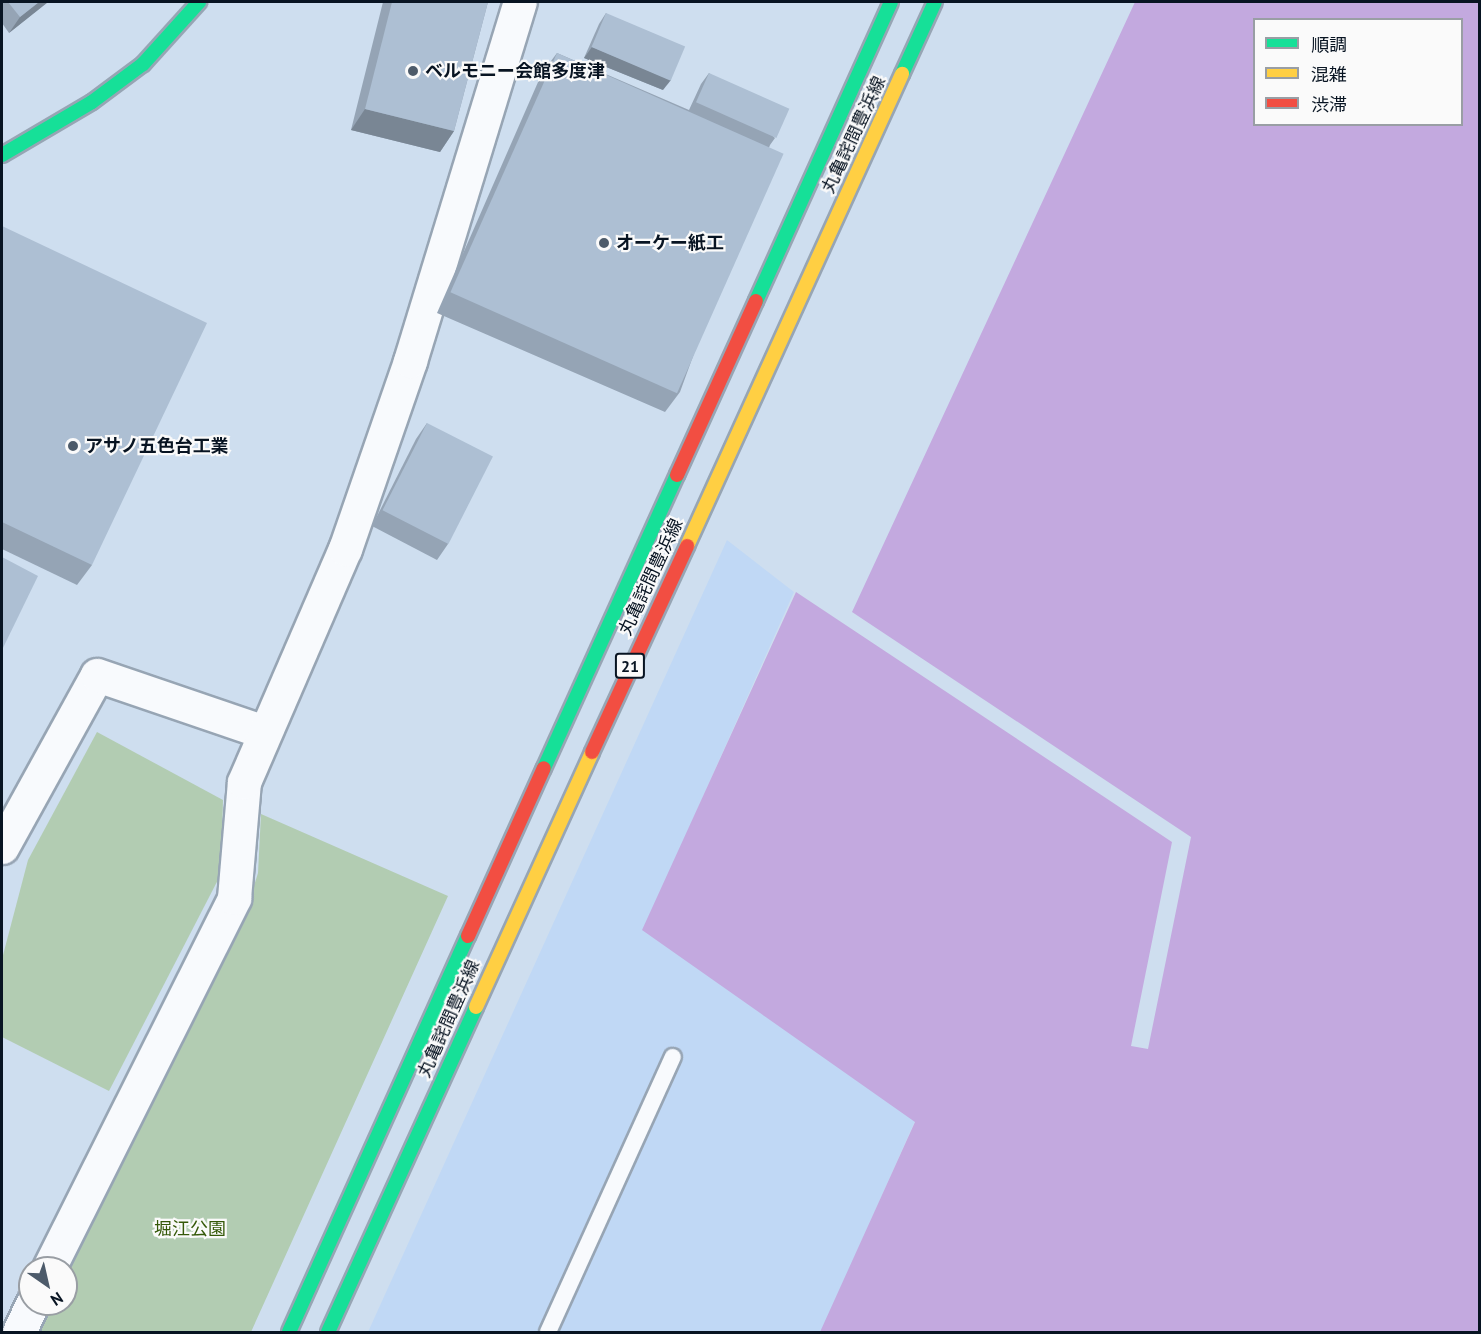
<!DOCTYPE html>
<meta charset="utf-8">
<style>
body{margin:0}
#map{position:relative;width:1481px;height:1334px;overflow:hidden;background:#cedeef;font-family:"PT Sans","Noto Sans JP",sans-serif}
div>[style]{position:absolute}
.built>*{inset:0;background:#c0d8f5}
.green>*{inset:0;background:#b2ccb2}
.water>*{inset:0;background:#c3a9df}
.roads{filter:drop-shadow(2px 0 #97a5b4) drop-shadow(-2px 0 #97a5b4) drop-shadow(0 2px #97a5b4) drop-shadow(0 -2px #97a5b4)}
.lane>*{height:16px;margin:-8px;padding:0 8px;transform-origin:8px;border-radius:8px;background:#f8fafd}
.street>*{height:33px;margin:-16.5px;padding:0 16.5px;transform-origin:16.5px;border-radius:16.5px;background:#f8fafd}
.fast>*{height:14px;margin:-7px;padding:0 7px;transform-origin:7px;border-radius:7px;background:#16e098}
.slow>*{height:14px;margin:-7px;padding:0 7px;transform-origin:7px;border-radius:7px;background:#ffcf43}
.jam>*{height:14px;margin:-7px;padding:0 7px;transform-origin:7px;border-radius:7px;background:#f24e42}
.wall>*{inset:0;background:#95a4b5}
.shaded-wall>*{inset:0;background:#798694}
.building>*{inset:0;background:#adbfd3;transform-origin:0 0}
.dots>*{width:16px;height:16px;translate:-50% -50%;box-sizing:border-box;border:3px solid #fafafa;border-radius:50%}
span{translate:-50% -50%;white-space:nowrap;text-align:center;line-height:1.15;-webkit-text-stroke:4.5px #fafafa;paint-order:stroke}
.shield-label span{padding:2px 4px;background:#fafafa;border:2px solid;border-radius:4px;-webkit-text-stroke-width:0}
.shield-label{font-size:16px;color:#081422;font-weight:700}
.poi-label{font-size:18px;color:#081422;font-weight:700}
.left{translate:0 -50%;text-align:left}
.street-label{font-size:18px;color:#081422}
.park-label{font-size:18px;color:#355909}
.frame{position:absolute;inset:0;border:3px solid #081422;pointer-events:none}
.legend{position:absolute;left:1253px;top:18px;width:210px;height:108px;box-sizing:border-box;background:#fafafa;border:2px solid #999ea4;margin:0;padding:8px 10px;list-style:none;font-size:18px;color:#081422}
.legend li{display:flex;align-items:center;gap:12px;height:30px}
.legend b{width:30px;border:2px solid #999ea4}
.north{position:absolute;left:18px;top:1256px;width:60px;height:60px;box-sizing:border-box;background:#fafafa;border:2px solid #999ea4;border-radius:50%;rotate:146deg;font-size:16px;font-weight:700;line-height:24px;text-align:center;color:#081422}
.north::after{content:'';display:block;margin:auto;width:21px;height:27px;background:#4d5b6a;clip-path:polygon(50% 0,100% 100%,50% 72%,0 100%)}
</style>
<div id="map">
<div class="built">
<div style="clip-path:polygon(727px 540px,794px 592px,644px 929px,915px 1121px,821px 1332px,368px 1332px)"></div>
</div>
<div class="green">
<div style="clip-path:polygon(97px 732px,223px 800px,221px 874px,109px 1091px,2px 1037px,2px 959px,28px 860px)"></div>
<div style="clip-path:polygon(261px 814px,448px 896px,251px 1332px,33px 1332px,46px 1304px,66px 1304px,66px 1268px,247px 908px,258px 873px)"></div>
</div>
<div class="water">
<div style="clip-path:polygon(evenodd,1135px 2px,1479px 2px,1479px 1332px,820px 1332px,915px 1122px,642px 930px,796px 592px,1172px 842px,1131px 1046px,1148px 1049px,1191px 837px,852px 612px,1135px 2px,1254px 20px,1462px 20px,1462px 124px,1254px 124px,1254px 20px)"></div>
</div>
<div class="roads">
<div class="lane">
<div style="left:548px;top:1332px;width:302px;rotate:-65.6deg"></div>
</div>
<div class="street">
<div style="left:2px;top:847px;width:196px;rotate:-61.1deg"></div>
<div style="left:97px;top:675px;width:176px;rotate:18.8deg"></div>
<div style="left:49px;top:1268px;width:414px;rotate:-63.4deg"></div>
<div style="left:234px;top:898px;width:116px;rotate:-85.1deg"></div>
<div style="left:244px;top:782px;width:254px;rotate:-66.6deg"></div>
<div style="left:345px;top:549px;width:199px;rotate:-70.9deg"></div>
<div style="left:410px;top:361px;width:375px;rotate:-73deg"></div>
<div style="left:19px;top:1332px;width:31px;rotate:-65deg"></div>
</div>
<div class="fast">
<div style="left:902px;top:74px;width:79px;rotate:-65.4deg"></div>
<div style="left:2px;top:155px;width:104px;rotate:-30.5deg"></div>
<div style="left:92px;top:102px;width:64px;rotate:-36.7deg"></div>
<div style="left:143px;top:64px;width:84px;rotate:-47.9deg"></div>
<div style="left:756px;top:301px;width:328px;rotate:-65.7deg"></div>
<div style="left:544px;top:768px;width:322px;rotate:-65.6deg"></div>
<div style="left:289px;top:1332px;width:435px;rotate:-65.7deg"></div>
<div style="left:328px;top:1332px;width:357px;rotate:-65.5deg"></div>
</div>
<div class="slow">
<div style="left:687px;top:546px;width:519px;rotate:-65.51deg"></div>
<div style="left:476px;top:1007px;width:280px;rotate:-65.5deg"></div>
</div>
<div class="jam">
<div style="left:677px;top:475px;width:191px;rotate:-65.6deg"></div>
<div style="left:592px;top:752px;width:227px;rotate:-65.2deg"></div>
<div style="left:468px;top:936px;width:184px;rotate:-65.7deg"></div>
</div>
</div>
<div class="wall">
<div style="clip-path:polygon(2px 2px,48px 2px,9px 33px,2px 23px)"></div>
<div style="clip-path:polygon(383px 2px,488px 2px,454px 131px,440px 152px,351px 130px)"></div>
<div style="clip-path:polygon(606px 13px,663px 90px,584px 58px,599px 24px)"></div>
<div style="clip-path:polygon(557px 53px,689px 110px,701px 84px,709px 73px,775px 138px,770px 145px,680px 392px,665px 412px,437px 313px,542px 73px)"></div>
<div style="clip-path:polygon(2px 226px,92px 565px,77px 585px,2px 549px)"></div>
<div style="clip-path:polygon(427px 423px,448px 544px,437px 560px,372px 526px,416px 439px)"></div>
</div>
<div class="shaded-wall">
<div style="clip-path:polygon(39px 2px,48px 2px,9px 33px,20px 17px)"></div>
<div style="clip-path:polygon(592px 47px,671px 80px,663px 90px,584px 58px)"></div>
<div style="clip-path:polygon(365px 109px,454px 131px,440px 152px,351px 130px)"></div>
</div>
<div class="building">
<div style="clip-path:polygon(8px 2px,39px 2px,20px 17px)"></div>
<div style="clip-path:polygon(392px 2px,488px 2px,454px 131px,365px 109px)"></div>
<div style="left:606px;top:13px;width:86px;height:37px;rotate:23deg"></div>
<div style="left:557px;top:53px;width:248px;height:262px;rotate:24deg"></div>
<div style="left:709px;top:73px;width:88px;height:32px;rotate:24deg"></div>
<div style="clip-path:polygon(2px 226px,207px 323px,92px 565px,2px 522px)"></div>
<div style="left:427px;top:423px;width:74px;height:98px;rotate:27deg"></div>
<div style="clip-path:polygon(2px 557px,38px 576px,2px 650px)"></div>
</div>
<div class="dots">
<div style="left:413px;top:71px;background:#4d5b6a"></div>
<div style="left:604px;top:243px;background:#4d5b6a"></div>
<div style="left:73px;top:446px;background:#4d5b6a"></div>
</div>
<div class="shield-label">
<span style="left:630px;top:666px">21</span>
</div>
<div class="poi-label">
<span class="left" style="left:425px;top:71px">ベルモニー会館多度津</span>
<span class="left" style="left:616px;top:243px">オーケー紙工</span>
<span class="left" style="left:85px;top:446px">アサノ五色台工業</span>
</div>
<div class="street-label">
<span style="left:854px;top:135px;rotate:-65deg">丸亀詫間豊浜線</span>
<span style="left:651px;top:577px;rotate:-65deg">丸亀詫間豊浜線</span>
<span style="left:449px;top:1019px;rotate:-66deg">丸亀詫間豊浜線</span>
</div>
<div class="park-label">
<span style="left:190px;top:1229px">堀江公園</span>
</div>
<div class="frame"></div>
<ul class="legend">
<li><b style="height:8px;background:#16e098"></b>順調</li>
<li><b style="height:8px;background:#ffcf43"></b>混雑</li>
<li><b style="height:8px;background:#f24e42"></b>渋滞</li>
</ul>
<div class="north">N</div>
</div>
